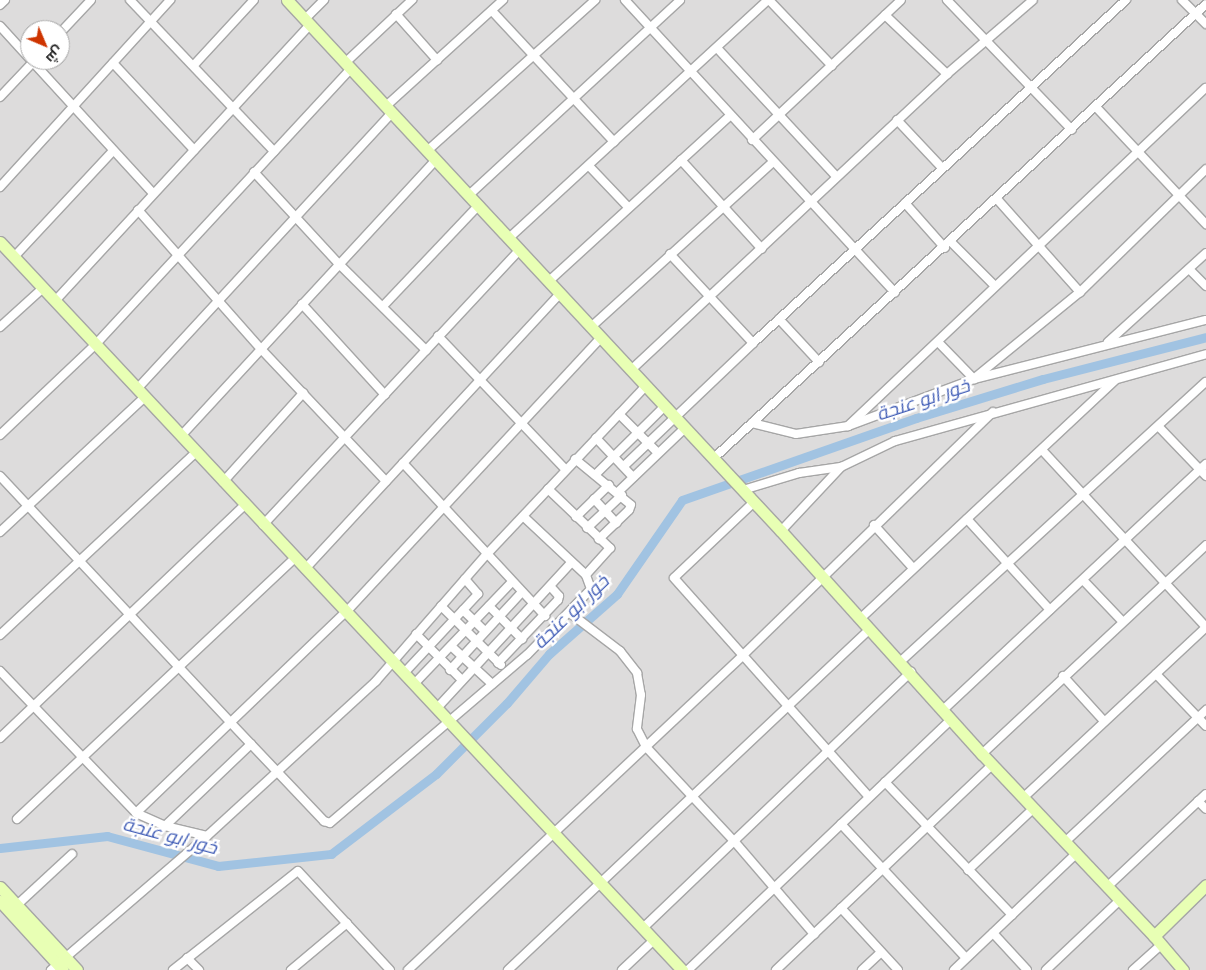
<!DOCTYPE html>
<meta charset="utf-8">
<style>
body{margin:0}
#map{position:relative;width:1206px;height:970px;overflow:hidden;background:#f1f0e4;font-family:"Space Grotesk",Cairo,sans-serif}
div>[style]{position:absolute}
.residential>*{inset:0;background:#dddcdc}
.canal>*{height:9px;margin:-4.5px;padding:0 4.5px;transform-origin:4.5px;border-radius:4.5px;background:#a1c3e2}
.roads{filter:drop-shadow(1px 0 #a6a6a6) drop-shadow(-1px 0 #a6a6a6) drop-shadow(0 1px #a6a6a6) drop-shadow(0 -1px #a6a6a6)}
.street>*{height:8px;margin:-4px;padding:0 4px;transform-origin:4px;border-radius:4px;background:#fff}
.secondary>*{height:11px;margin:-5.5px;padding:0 5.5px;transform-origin:5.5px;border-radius:5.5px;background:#e8ffb4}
span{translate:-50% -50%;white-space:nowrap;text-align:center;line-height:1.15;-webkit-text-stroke:5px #fff;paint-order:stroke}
.water-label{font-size:19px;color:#435fb7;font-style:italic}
.north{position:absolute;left:20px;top:20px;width:50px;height:50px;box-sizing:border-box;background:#fff;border:1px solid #a5a5a5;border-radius:50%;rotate:135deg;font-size:14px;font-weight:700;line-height:20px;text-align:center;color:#1f1f1f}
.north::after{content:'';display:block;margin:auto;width:18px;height:22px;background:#ce3400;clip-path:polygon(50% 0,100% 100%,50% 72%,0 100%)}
</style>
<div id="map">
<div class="residential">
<div style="clip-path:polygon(evenodd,0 0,1206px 0,1206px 970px,0 970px,0 0,30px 30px,60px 30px,60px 60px,30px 60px,30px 30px)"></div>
</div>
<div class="canal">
<div style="left:0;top:848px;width:108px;rotate:-6.4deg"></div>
<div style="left:107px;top:836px;width:115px;rotate:15.1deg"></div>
<div style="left:218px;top:866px;width:114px;rotate:-6.1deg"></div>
<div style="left:331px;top:854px;width:132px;rotate:-37.3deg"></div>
<div style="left:436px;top:774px;width:100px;rotate:-45deg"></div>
<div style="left:507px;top:703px;width:65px;rotate:-49.4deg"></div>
<div style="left:549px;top:654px;width:91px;rotate:-41.4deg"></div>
<div style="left:617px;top:594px;width:114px;rotate:-55.3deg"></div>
<div style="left:682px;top:500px;width:248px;rotate:-19.3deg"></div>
<div style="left:916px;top:418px;width:133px;rotate:-17.1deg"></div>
<div style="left:1043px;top:379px;width:168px;rotate:-14.4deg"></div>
</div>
<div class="roads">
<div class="street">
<div style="left:130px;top:0;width:209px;rotate:46.4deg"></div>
<div style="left:625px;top:0;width:398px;rotate:47.3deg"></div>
<div style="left:769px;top:0;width:91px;rotate:46.3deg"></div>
<div style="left:947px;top:0;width:180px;rotate:46.1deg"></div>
<div style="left:1182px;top:0;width:34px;rotate:45deg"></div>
<div style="left:0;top:5px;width:7px;rotate:-45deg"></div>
<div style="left:492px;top:11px;width:179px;rotate:47deg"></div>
<div style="left:396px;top:14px;width:62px;rotate:48.3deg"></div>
<div style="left:885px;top:15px;width:86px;rotate:43.6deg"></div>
<div style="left:305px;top:19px;width:27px;rotate:-45deg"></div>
<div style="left:0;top:26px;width:45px;rotate:47.7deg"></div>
<div style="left:60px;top:33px;width:45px;rotate:-46.8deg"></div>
<div style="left:717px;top:48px;width:175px;rotate:47.1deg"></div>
<div style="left:31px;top:60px;width:180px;rotate:47.5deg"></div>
<div style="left:346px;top:62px;width:91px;rotate:-43.2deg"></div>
<div style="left:113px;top:63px;width:119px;rotate:47deg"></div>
<div style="left:194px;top:65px;width:88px;rotate:-47.3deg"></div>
<div style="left:0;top:97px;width:51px;rotate:-46.6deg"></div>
<div style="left:386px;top:106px;width:158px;rotate:-42.2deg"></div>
<div style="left:1096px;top:107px;width:161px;rotate:46.8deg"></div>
<div style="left:897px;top:120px;width:66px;rotate:46.8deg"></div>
<div style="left:752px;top:140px;width:204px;rotate:-43.2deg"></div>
<div style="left:427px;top:151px;width:226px;rotate:-41.9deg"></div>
<div style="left:681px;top:160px;width:120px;rotate:47.7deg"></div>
<div style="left:589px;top:166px;width:57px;rotate:46.4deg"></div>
<div style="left:254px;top:172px;width:124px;rotate:47.3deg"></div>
<div style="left:338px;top:263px;width:124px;rotate:44.7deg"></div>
<div style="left:0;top:187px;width:253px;rotate:-47.7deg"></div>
<div style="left:469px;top:195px;width:287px;rotate:-42.7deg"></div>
<div style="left:997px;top:199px;width:125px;rotate:48.3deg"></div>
<div style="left:905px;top:203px;width:60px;rotate:48.4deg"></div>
<div style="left:138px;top:210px;width:186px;rotate:48.5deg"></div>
<div style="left:261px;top:349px;width:182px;rotate:46.6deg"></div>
<div style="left:509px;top:238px;width:352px;rotate:-42.6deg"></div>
<div style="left:951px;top:242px;width:62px;rotate:45deg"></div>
<div style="left:670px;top:254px;width:122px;rotate:47deg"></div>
<div style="left:14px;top:257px;width:145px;rotate:-47deg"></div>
<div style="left:1189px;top:269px;width:24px;rotate:45deg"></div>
<div style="left:549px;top:281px;width:245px;rotate:-42.4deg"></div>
<div style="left:55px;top:301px;width:376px;rotate:-47.3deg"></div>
<div style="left:302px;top:304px;width:123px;rotate:47.6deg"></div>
<div style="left:384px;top:305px;width:138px;rotate:-46.5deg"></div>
<div style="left:779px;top:319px;width:59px;rotate:47.1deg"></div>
<div style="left:0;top:327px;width:58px;rotate:-42.2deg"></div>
<div style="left:591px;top:327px;width:246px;rotate:-42.2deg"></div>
<div style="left:438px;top:336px;width:185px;rotate:46.3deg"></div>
<div style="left:938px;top:342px;width:52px;rotate:45.8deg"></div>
<div style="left:1108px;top:342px;width:132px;rotate:-42.2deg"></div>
<div style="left:631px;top:370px;width:433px;rotate:-43.1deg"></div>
<div style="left:947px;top:74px;width:113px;rotate:-40.7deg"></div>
<div style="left:977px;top:376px;width:133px;rotate:-39.2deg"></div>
<div style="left:1080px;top:292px;width:176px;rotate:-44.3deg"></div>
<div style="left:137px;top:389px;width:376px;rotate:-47.3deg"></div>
<div style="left:619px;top:414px;width:55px;rotate:45deg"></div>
<div style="left:752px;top:423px;width:45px;rotate:14deg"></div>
<div style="left:796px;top:434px;width:53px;rotate:-8.7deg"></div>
<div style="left:848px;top:426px;width:134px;rotate:-20.5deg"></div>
<div style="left:974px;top:379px;width:239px;rotate:-14.3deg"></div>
<div style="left:848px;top:426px;width:492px;rotate:-43.4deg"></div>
<div style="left:1159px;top:427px;width:68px;rotate:46.2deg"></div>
<div style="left:0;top:435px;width:131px;rotate:-43.5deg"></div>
<div style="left:95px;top:345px;width:376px;rotate:-47.2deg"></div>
<div style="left:181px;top:436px;width:376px;rotate:-47.3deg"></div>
<div style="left:596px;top:438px;width:54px;rotate:46.5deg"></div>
<div style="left:1042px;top:450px;width:241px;rotate:47.2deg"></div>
<div style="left:714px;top:458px;width:669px;rotate:-42.7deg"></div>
<div style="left:575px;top:459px;width:72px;rotate:39.4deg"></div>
<div style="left:631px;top:505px;width:5px;rotate:112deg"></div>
<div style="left:629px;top:510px;width:42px;rotate:136deg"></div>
<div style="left:403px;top:463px;width:209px;rotate:47.1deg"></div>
<div style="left:624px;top:466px;width:178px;rotate:-43.6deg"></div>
<div style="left:753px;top:343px;width:507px;rotate:-42.6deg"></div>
<div style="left:595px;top:475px;width:98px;rotate:-44.6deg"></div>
<div style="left:0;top:476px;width:337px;rotate:46.9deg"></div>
<div style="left:230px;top:722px;width:137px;rotate:46.5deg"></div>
<div style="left:324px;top:821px;width:6px;rotate:18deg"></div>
<div style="left:330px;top:823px;width:259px;rotate:-40.5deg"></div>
<div style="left:527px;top:655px;width:92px;rotate:-45.9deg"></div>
<div style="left:591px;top:589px;width:15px;rotate:-110deg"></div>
<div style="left:586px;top:575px;width:86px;rotate:-136.9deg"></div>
<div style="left:223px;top:482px;width:120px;rotate:-48deg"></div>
<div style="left:548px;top:489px;width:86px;rotate:43.6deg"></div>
<div style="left:610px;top:548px;width:36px;rotate:132deg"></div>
<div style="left:743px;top:490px;width:59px;rotate:-16.9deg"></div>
<div style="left:799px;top:473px;width:42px;rotate:-8.1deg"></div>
<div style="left:841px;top:467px;width:60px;rotate:-25.7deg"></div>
<div style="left:895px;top:441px;width:323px;rotate:-15.6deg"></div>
<div style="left:618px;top:492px;width:93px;rotate:-43.7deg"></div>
<div style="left:594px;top:499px;width:33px;rotate:47deg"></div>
<div style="left:754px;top:502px;width:110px;rotate:136.5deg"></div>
<div style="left:674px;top:578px;width:293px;rotate:48.3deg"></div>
<div style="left:576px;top:517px;width:46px;rotate:-44.1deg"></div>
<div style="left:967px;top:519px;width:123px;rotate:47.6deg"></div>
<div style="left:263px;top:525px;width:377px;rotate:-47deg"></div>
<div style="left:874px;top:525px;width:58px;rotate:47.8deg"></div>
<div style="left:587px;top:528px;width:48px;rotate:-43.3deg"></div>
<div style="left:781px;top:531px;width:88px;rotate:-46.8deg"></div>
<div style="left:0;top:532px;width:198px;rotate:-43deg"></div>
<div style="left:305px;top:569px;width:376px;rotate:-47.2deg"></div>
<div style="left:1083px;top:580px;width:57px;rotate:46.4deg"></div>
<div style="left:441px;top:606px;width:84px;rotate:44.5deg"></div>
<div style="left:489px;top:606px;width:47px;rotate:45deg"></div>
<div style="left:463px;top:610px;width:30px;rotate:44deg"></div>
<div style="left:570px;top:613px;width:63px;rotate:37.2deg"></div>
<div style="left:620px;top:651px;width:28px;rotate:52deg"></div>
<div style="left:637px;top:673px;width:22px;rotate:80deg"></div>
<div style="left:641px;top:695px;width:34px;rotate:97deg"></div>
<div style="left:637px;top:729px;width:20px;rotate:63deg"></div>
<div style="left:646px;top:747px;width:129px;rotate:46.9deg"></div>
<div style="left:734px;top:841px;width:123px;rotate:49.3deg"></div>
<div style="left:861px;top:618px;width:348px;rotate:-43.1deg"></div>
<div style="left:416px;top:634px;width:65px;rotate:45deg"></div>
<div style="left:0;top:635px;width:267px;rotate:-43deg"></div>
<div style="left:451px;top:646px;width:56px;rotate:42.8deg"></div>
<div style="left:901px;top:661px;width:413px;rotate:-42.5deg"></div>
<div style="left:498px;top:663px;width:87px;rotate:-46.4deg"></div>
<div style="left:558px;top:600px;width:4px;rotate:-76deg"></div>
<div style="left:559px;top:596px;width:13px;rotate:-132deg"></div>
<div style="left:450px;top:670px;width:106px;rotate:-47.3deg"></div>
<div style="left:0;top:671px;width:197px;rotate:46.2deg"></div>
<div style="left:136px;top:813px;width:32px;rotate:24deg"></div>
<div style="left:165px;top:826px;width:43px;rotate:13.4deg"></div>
<div style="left:405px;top:672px;width:107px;rotate:-46.9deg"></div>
<div style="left:478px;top:594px;width:20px;rotate:-131deg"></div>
<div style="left:1156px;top:674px;width:72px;rotate:46.1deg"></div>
<div style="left:1063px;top:676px;width:61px;rotate:47.7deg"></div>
<div style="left:415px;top:683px;width:140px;rotate:-46.2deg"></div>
<div style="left:438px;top:707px;width:197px;rotate:-47.3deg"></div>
<div style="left:943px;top:710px;width:360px;rotate:-43.1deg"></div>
<div style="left:0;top:738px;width:338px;rotate:-43.6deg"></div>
<div style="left:982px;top:754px;width:306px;rotate:-43deg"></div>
<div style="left:885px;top:782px;width:184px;rotate:46.3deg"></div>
<div style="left:1024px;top:797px;width:249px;rotate:-43deg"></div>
<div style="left:1198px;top:801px;width:11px;rotate:45deg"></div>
<div style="left:136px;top:813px;width:292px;rotate:-43.8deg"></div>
<div style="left:347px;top:611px;width:373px;rotate:-47.1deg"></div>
<div style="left:17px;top:819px;width:381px;rotate:-43.2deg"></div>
<div style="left:841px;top:824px;width:183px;rotate:47deg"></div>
<div style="left:165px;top:826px;width:119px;rotate:-43.6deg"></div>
<div style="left:1066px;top:841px;width:192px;rotate:-43.1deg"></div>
<div style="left:968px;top:870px;width:91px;rotate:-43.2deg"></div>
<div style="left:1108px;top:886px;width:134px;rotate:-43.2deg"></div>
<div style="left:17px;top:905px;width:75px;rotate:-42.8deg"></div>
<div style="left:841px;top:908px;width:84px;rotate:47.4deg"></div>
<div style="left:643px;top:928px;width:371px;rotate:-43.7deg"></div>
<div style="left:993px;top:933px;width:50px;rotate:47.4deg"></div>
<div style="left:187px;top:958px;width:17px;rotate:45deg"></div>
<div style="left:51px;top:970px;width:206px;rotate:-40.7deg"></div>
<div style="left:207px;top:836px;width:229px;rotate:-42.5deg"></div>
<div style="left:376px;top:681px;width:167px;rotate:-48.9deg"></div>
<div style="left:486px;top:555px;width:233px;rotate:-46.6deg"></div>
<div style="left:173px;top:970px;width:159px;rotate:-38.4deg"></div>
<div style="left:298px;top:871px;width:135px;rotate:47.1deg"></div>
<div style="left:291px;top:970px;width:73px;rotate:-40deg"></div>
<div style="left:408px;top:970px;width:458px;rotate:-43.2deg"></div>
<div style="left:742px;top:656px;width:350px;rotate:-44.2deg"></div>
<div style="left:508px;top:970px;width:497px;rotate:-43.3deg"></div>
<div style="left:622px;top:970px;width:44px;rotate:-43.2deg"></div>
<div style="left:688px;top:970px;width:364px;rotate:-43.6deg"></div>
<div style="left:776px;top:970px;width:299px;rotate:-43.5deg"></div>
<div style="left:862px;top:970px;width:26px;rotate:-43deg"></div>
<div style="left:954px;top:970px;width:170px;rotate:-43.6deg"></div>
<div style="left:1046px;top:970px;width:102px;rotate:-43.4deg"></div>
<div style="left:1133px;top:970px;width:39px;rotate:-42deg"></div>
</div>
<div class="secondary">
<div style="left:287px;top:0;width:725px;rotate:47.07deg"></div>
<div style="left:781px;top:531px;width:300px;rotate:48deg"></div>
<div style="left:982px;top:754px;width:250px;rotate:46.6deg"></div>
<div style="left:0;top:242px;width:998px;rotate:46.87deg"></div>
<div style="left:0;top:887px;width:113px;rotate:47.1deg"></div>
<div style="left:0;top:901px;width:93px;rotate:47.6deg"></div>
<div style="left:1183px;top:970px;width:45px;rotate:-130.5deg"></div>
<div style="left:1154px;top:936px;width:73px;rotate:-44.4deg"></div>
</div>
</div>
<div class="water-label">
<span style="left:923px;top:400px;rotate:-18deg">خور ابو عنجة</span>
<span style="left:571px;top:612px;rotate:-44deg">خور ابو عنجة</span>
<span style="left:170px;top:836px;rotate:15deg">خور ابو عنجة</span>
</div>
<div class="north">ش</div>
</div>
